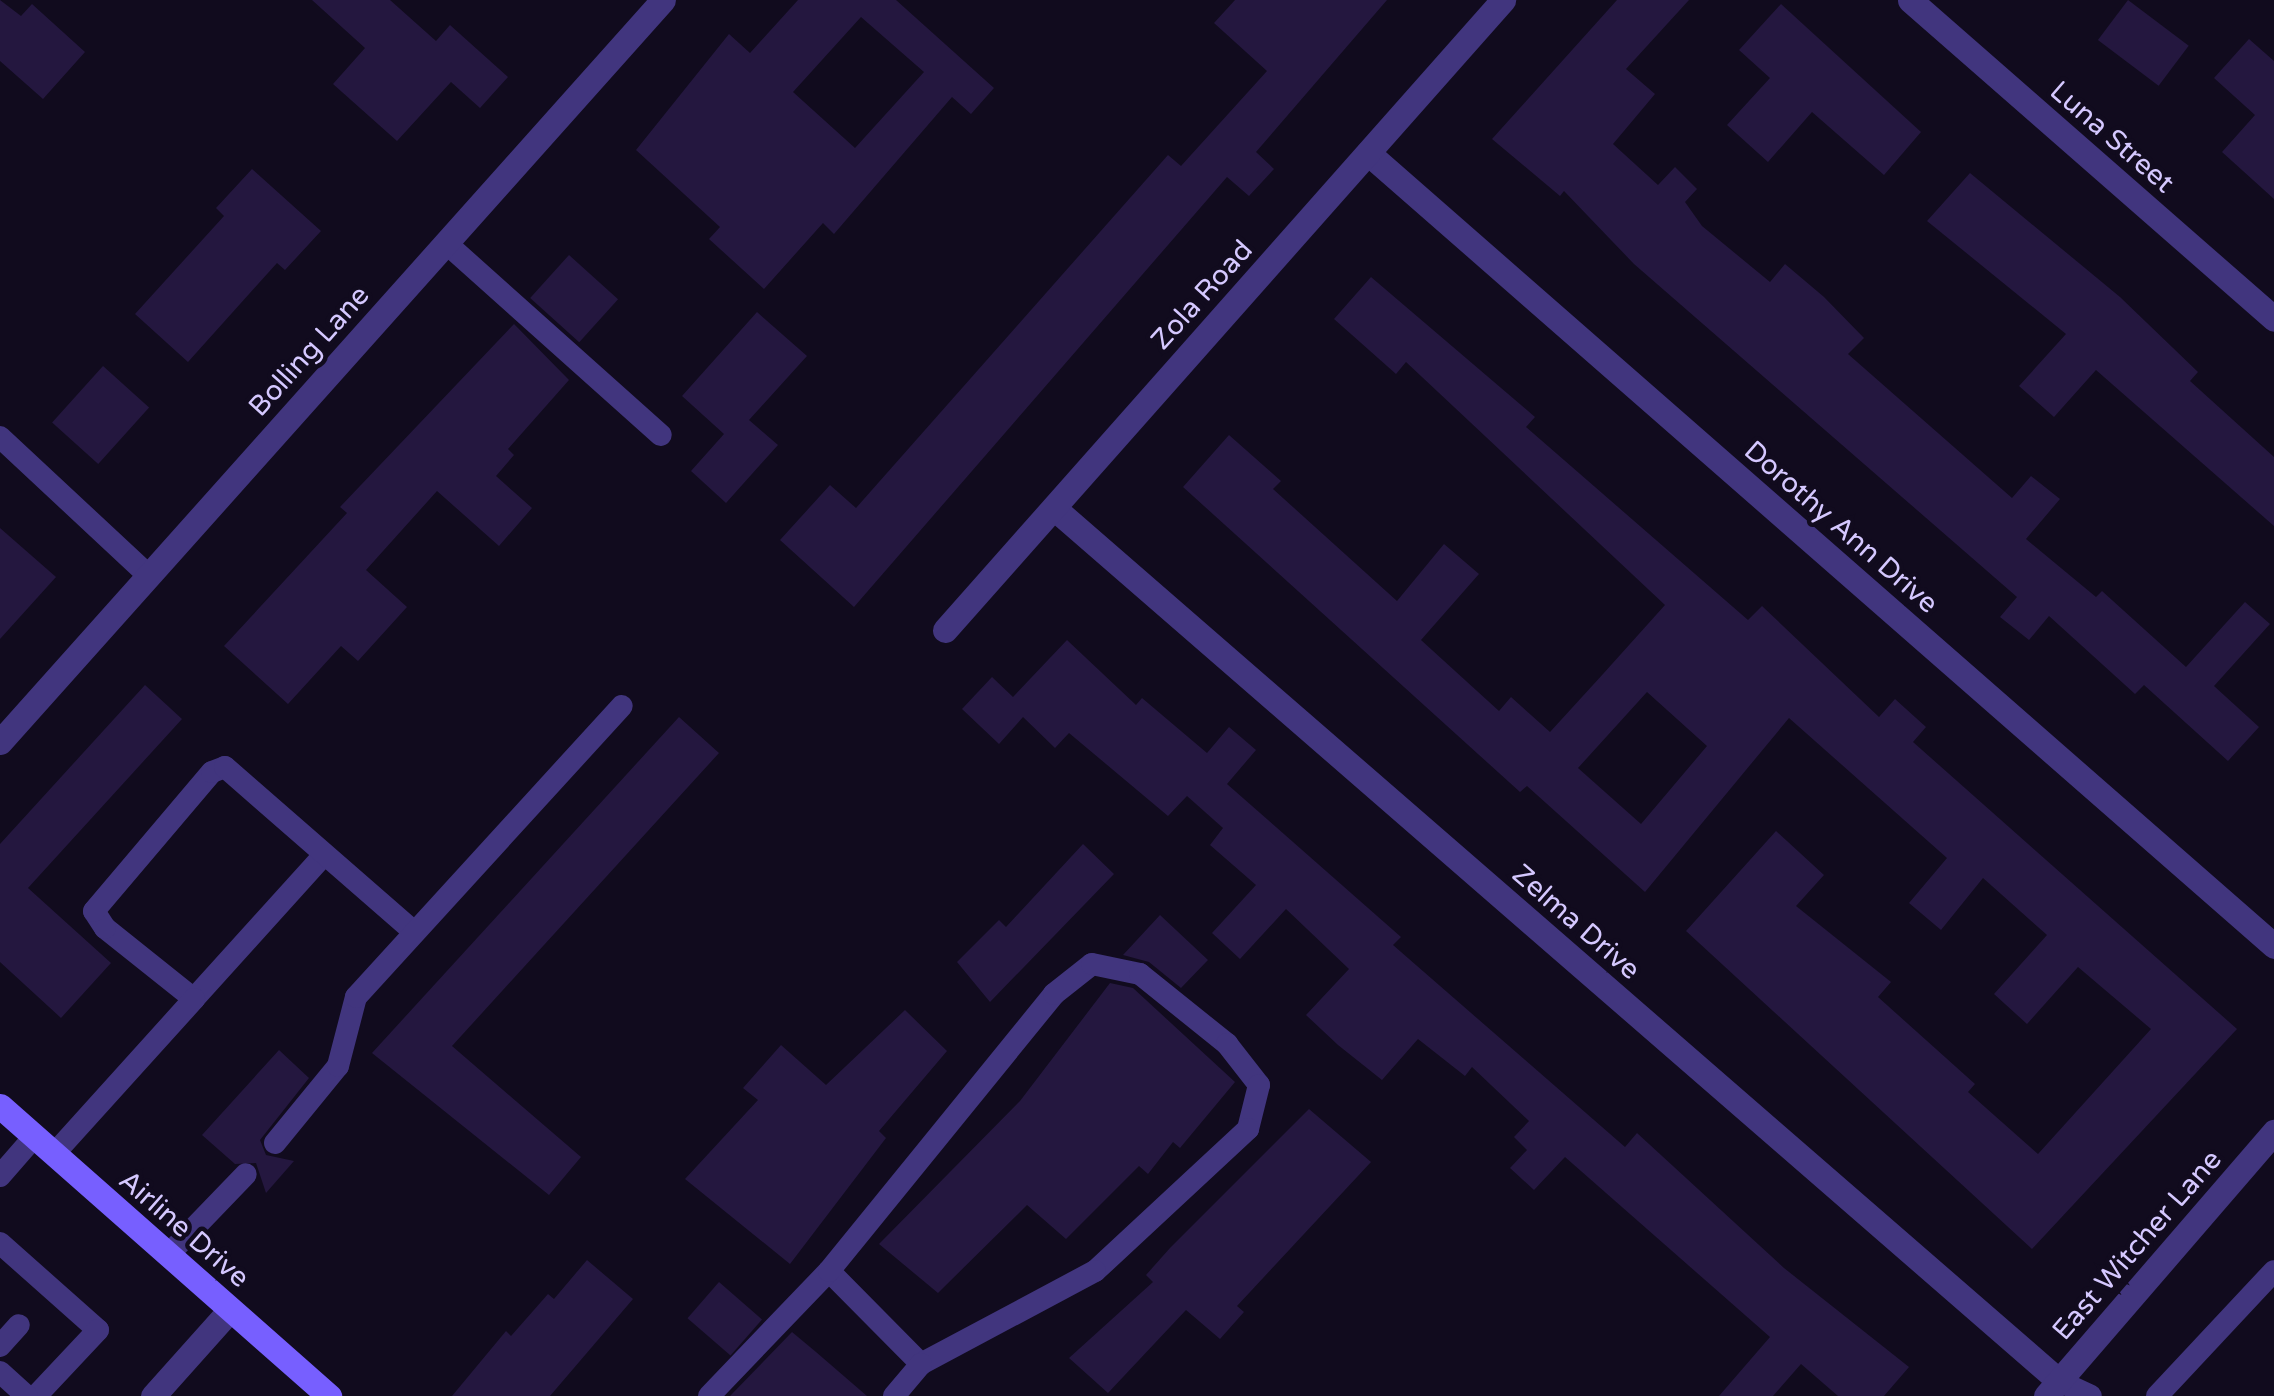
<!DOCTYPE html>
<style>
body{margin:0}
#map{position:relative;width:2274px;height:1396px;overflow:hidden;background:#110b1e;font-family:"Varela Round",sans-serif}
div>[style]{position:absolute}
.building>*{inset:0;background:#24173f;transform-origin:0 0}
.lane>*{height:22px;margin:-11px;padding:0 11px;transform-origin:11px;border-radius:11px;background:#41357e}
.street>*{height:25px;margin:-12.5px;padding:0 12.5px;transform-origin:12.5px;border-radius:12.5px;background:#41357e}
.secondary>*{height:25px;margin:-12.5px;padding:0 12.5px;transform-origin:12.5px;border-radius:12.5px;background:#775fff}
span{translate:-50% -50%;white-space:nowrap;text-align:center;line-height:1.15;-webkit-text-stroke:9px #110b1e;paint-order:stroke}
.street-label{font-size:28px;color:#d5c8ff}
</style>
<div id="map">
<div class="building">
<div style="clip-path:polygon(0 0,21px 16px,32px 4px,85px 52px,43px 99px,0 61px)"></div>
<div style="clip-path:polygon(312px 0,390px 0,436px 41px,450px 25px,508px 77px,480px 108px,451px 82px,397px 141px,333px 84px,365px 48px)"></div>
<div style="clip-path:polygon(evenodd,798px 0,896px 0,994px 88px,971px 114px,952px 97px,834px 234px,823px 223px,764px 289px,709px 239px,720px 227px,636px 150px,729px 34px,750px 53px,798px 0,861px 17px,924px 72px,855px 148px,793px 92px,861px 17px)"></div>
<div style="clip-path:polygon(1235px 0,1387px 0,1256px 152px,1274px 169px,1249px 196px,1227px 177px,854px 607px,780px 540px,830px 485px,856px 508px,1168px 155px,1181px 166px,1267px 71px,1214px 23px)"></div>
<div style="clip-path:polygon(1617px 0,1689px 0,1626px 69px,1655px 94px,1613px 144px,1658px 185px,1675px 167px,1697px 189px,1685px 202px,1702px 226px,1770px 282px,1785px 264px,1824px 297px,1864px 338px,1848px 354px,2012px 498px,2031px 476px,2060px 499px,2026px 539px,2096px 597px,2102px 591px,2186px 667px,2245px 602px,2270px 624px,2214px 686px,2259px 727px,2228px 761px,2144px 685px,2135px 694px,2049px 616px,2029px 640px,2000px 617px,2017px 597px,1634px 264px,1564px 191px,1560px 196px,1492px 139px)"></div>
<div style="left:2128px;top:0;width:76px;height:50px;rotate:37deg"></div>
<div style="clip-path:polygon(1781px 4px,1921px 132px,1884px 175px,1812px 112px,1768px 162px,1727px 125px,1770px 78px,1739px 50px)"></div>
<div style="clip-path:polygon(2249px 39px,2274px 61px,2274px 199px,2222px 152px,2255px 115px,2214px 78px)"></div>
<div style="clip-path:polygon(252px 169px,321px 231px,285px 270px,277px 263px,188px 362px,135px 314px,224px 216px,216px 208px)"></div>
<div style="clip-path:polygon(1970px 173px,2120px 297px,2198px 372px,2190px 381px,2274px 457px,2274px 526px,2096px 370px,2054px 417px,2019px 386px,2066px 334px,1927px 221px)"></div>
<div style="left:569px;top:255px;width:66px;height:58px;rotate:42deg"></div>
<div style="clip-path:polygon(evenodd,1371px 277px,1535px 417px,1526px 427px,1748px 620px,1762px 606px,1879px 717px,1895px 699px,1926px 727px,1913px 742px,2237px 1029px,2032px 1249px,1686px 931px,1776px 831px,1824px 875px,1796px 906px,1891px 982px,1878px 997px,1975px 1084px,1968px 1092px,2038px 1154px,2151px 1029px,2078px 967px,2027px 1024px,1994px 994px,2047px 935px,1983px 878px,1941px 930px,1909px 903px,1947px 858px,1789px 718px,1645px 892px,1527px 786px,1520px 792px,1183px 487px,1229px 435px,1281px 481px,1273px 489px,1397px 601px,1444px 544px,1479px 574px,1421px 640px,1499px 711px,1511px 697px,1550px 732px,1603px 674px,1665px 605px,1406px 362px,1396px 374px,1334px 319px,1371px 277px,1647px 692px,1707px 746px,1641px 824px,1578px 768px,1647px 692px)"></div>
<div style="clip-path:polygon(757px 312px,807px 356px,749px 420px,778px 445px,726px 503px,691px 471px,724px 434px,682px 396px)"></div>
<div style="clip-path:polygon(514px 324px,569px 380px,508px 449px,514px 455px,496px 476px,532px 508px,499px 546px,437px 491px,366px 570px,407px 607px,358px 661px,341px 646px,288px 704px,224px 646px,347px 513px,340px 507px)"></div>
<div style="left:103px;top:366px;width:62px;height:76px;rotate:42deg"></div>
<div style="clip-path:polygon(0 528px,56px 577px,0 639px)"></div>
<div style="clip-path:polygon(1067px 640px,1136px 705px,1142px 698px,1207px 753px,1229px 727px,1256px 750px,1227px 784px,1401px 937px,1393px 945px,1625px 1147px,1637px 1133px,1784px 1268px,1909px 1367px,1884px 1396px,1838px 1396px,1801px 1364px,1773px 1396px,1719px 1396px,1770px 1337px,1565px 1157px,1534px 1190px,1510px 1168px,1527px 1150px,1514px 1137px,1529px 1121px,1472px 1067px,1465px 1076px,1418px 1039px,1382px 1080px,1338px 1045px,1306px 1015px,1349px 969px,1286px 909px,1240px 959px,1212px 933px,1256px 885px,1210px 845px,1223px 828px,1187px 796px,1168px 816px,1069px 733px,1055px 748px,1023px 717px,999px 744px,962px 709px,992px 677px,1013px 697px)"></div>
<div style="clip-path:polygon(145px 685px,182px 719px,28px 888px,111px 963px,61px 1018px,0 962px,0 844px)"></div>
<div style="clip-path:polygon(679px 717px,719px 753px,452px 1046px,581px 1157px,549px 1195px,372px 1053px)"></div>
<div style="clip-path:polygon(1083px 844px,1114px 874px,990px 1002px,957px 962px,999px 920px,1006px 927px)"></div>
<div style="clip-path:polygon(1160px 915px,1208px 960px,1181px 988px,1149px 962px,1123px 955px)"></div>
<div style="clip-path:polygon(1110px 983px,1133px 988px,1235px 1082px,1180px 1148px,1173px 1142px,1148px 1174px,1139px 1166px,1066px 1239px,1027px 1205px,938px 1293px,879px 1244px,1020px 1101px)"></div>
<div style="clip-path:polygon(905px 1010px,947px 1051px,879px 1131px,886px 1138px,790px 1264px,685px 1179px,758px 1100px,743px 1088px,781px 1045px,826px 1085px)"></div>
<div style="clip-path:polygon(279px 1050px,309px 1078px,260px 1140px,266px 1155px,294px 1161px,266px 1193px,256px 1163px,235px 1164px,202px 1135px)"></div>
<div style="clip-path:polygon(1309px 1109px,1371px 1162px,1237px 1306px,1244px 1312px,1220px 1339px,1186px 1310px,1108px 1393px,1069px 1358px,1153px 1282px,1146px 1275px,1170px 1248px)"></div>
<div style="clip-path:polygon(587px 1260px,633px 1299px,550px 1396px,452px 1396px,506px 1331px,511px 1336px,548px 1294px,554px 1299px)"></div>
<div style="left:719px;top:1282px;width:57px;height:48px;rotate:41deg"></div>
<div style="clip-path:polygon(792px 1332px,816px 1352px,867px 1396px,730px 1396px)"></div>
</div>
<div class="lane">
<div style="left:446px;top:243px;width:288px;rotate:41.8deg"></div>
<div style="left:0;top:437px;width:204px;rotate:43deg"></div>
<div style="left:323px;top:856px;width:193px;rotate:132.1deg"></div>
<div style="left:194px;top:999px;width:114px;rotate:-141.4deg"></div>
<div style="left:105px;top:928px;width:20px;rotate:-123deg"></div>
<div style="left:94px;top:911px;width:182px;rotate:-49.7deg"></div>
<div style="left:212px;top:772px;width:14px;rotate:-21deg"></div>
<div style="left:225px;top:767px;width:248px;rotate:41.1deg"></div>
<div style="left:275px;top:1143px;width:99px;rotate:-50.7deg"></div>
<div style="left:338px;top:1066px;width:71px;rotate:-75.4deg"></div>
<div style="left:356px;top:997px;width:394px;rotate:-47.6deg"></div>
<div style="left:54px;top:1154px;width:209px;rotate:-47.9deg"></div>
<div style="left:0;top:1176px;width:52px;rotate:-48.9deg"></div>
<div style="left:0;top:1243px;width:131px;rotate:41.6deg"></div>
<div style="left:98px;top:1330px;width:91px;rotate:133.2deg"></div>
<div style="left:168px;top:1255px;width:112px;rotate:-46.1deg"></div>
<div style="left:829px;top:1271px;width:131px;rotate:45.3deg"></div>
<div style="left:0;top:1346px;width:28px;rotate:-48deg"></div>
<div style="left:0;top:1372px;width:36px;rotate:42deg"></div>
<div style="left:2059px;top:1381px;width:35px;rotate:25deg"></div>
<div style="left:709px;top:1396px;width:173px;rotate:-46.2deg"></div>
<div style="left:829px;top:1271px;width:357px;rotate:-50.9deg"></div>
<div style="left:1054px;top:994px;width:48px;rotate:-38.3deg"></div>
<div style="left:1092px;top:964px;width:49px;rotate:11.8deg"></div>
<div style="left:1140px;top:974px;width:112px;rotate:38.8deg"></div>
<div style="left:1227px;top:1044px;width:52px;rotate:52deg"></div>
<div style="left:1259px;top:1085px;width:45px;rotate:104deg"></div>
<div style="left:1248px;top:1129px;width:209px;rotate:137.1deg"></div>
<div style="left:1095px;top:1271px;width:197px;rotate:151.9deg"></div>
<div style="left:921px;top:1364px;width:42px;rotate:130.2deg"></div>
<div style="left:2157px;top:1396px;width:171px;rotate:-46.9deg"></div>
</div>
<div class="street">
<div style="left:1910px;top:0;width:484px;rotate:41.2deg"></div>
<div style="left:1368px;top:153px;width:1204px;rotate:41.19deg"></div>
<div style="left:1054px;top:508px;width:1331px;rotate:40.98deg"></div>
<div style="left:945px;top:630px;width:842px;rotate:-48.47deg"></div>
<div style="left:0;top:742px;width:995px;rotate:-48.22deg"></div>
<div style="left:153px;top:1396px;width:115px;rotate:-48.2deg"></div>
<div style="left:2046px;top:1396px;width:349px;rotate:-49.2deg"></div>
</div>
<div class="secondary">
<div style="left:0;top:1106px;width:439px;rotate:41.4deg"></div>
</div>
<div class="street-label">
<span style="left:2112px;top:137px;rotate:41deg">Luna Street</span>
<span style="left:1202px;top:295px;rotate:-48deg">Zola Road</span>
<span style="left:309px;top:351px;rotate:-48deg">Bolling Lane</span>
<span style="left:1841px;top:527px;rotate:41deg">Dorothy Ann Drive</span>
<span style="left:1576px;top:922px;rotate:41deg">Zelma Drive</span>
<span style="left:184px;top:1229px;rotate:41deg">Airline Drive</span>
<span style="left:2137px;top:1245px;rotate:-49deg">East Witcher Lane</span>
</div>
</div>
